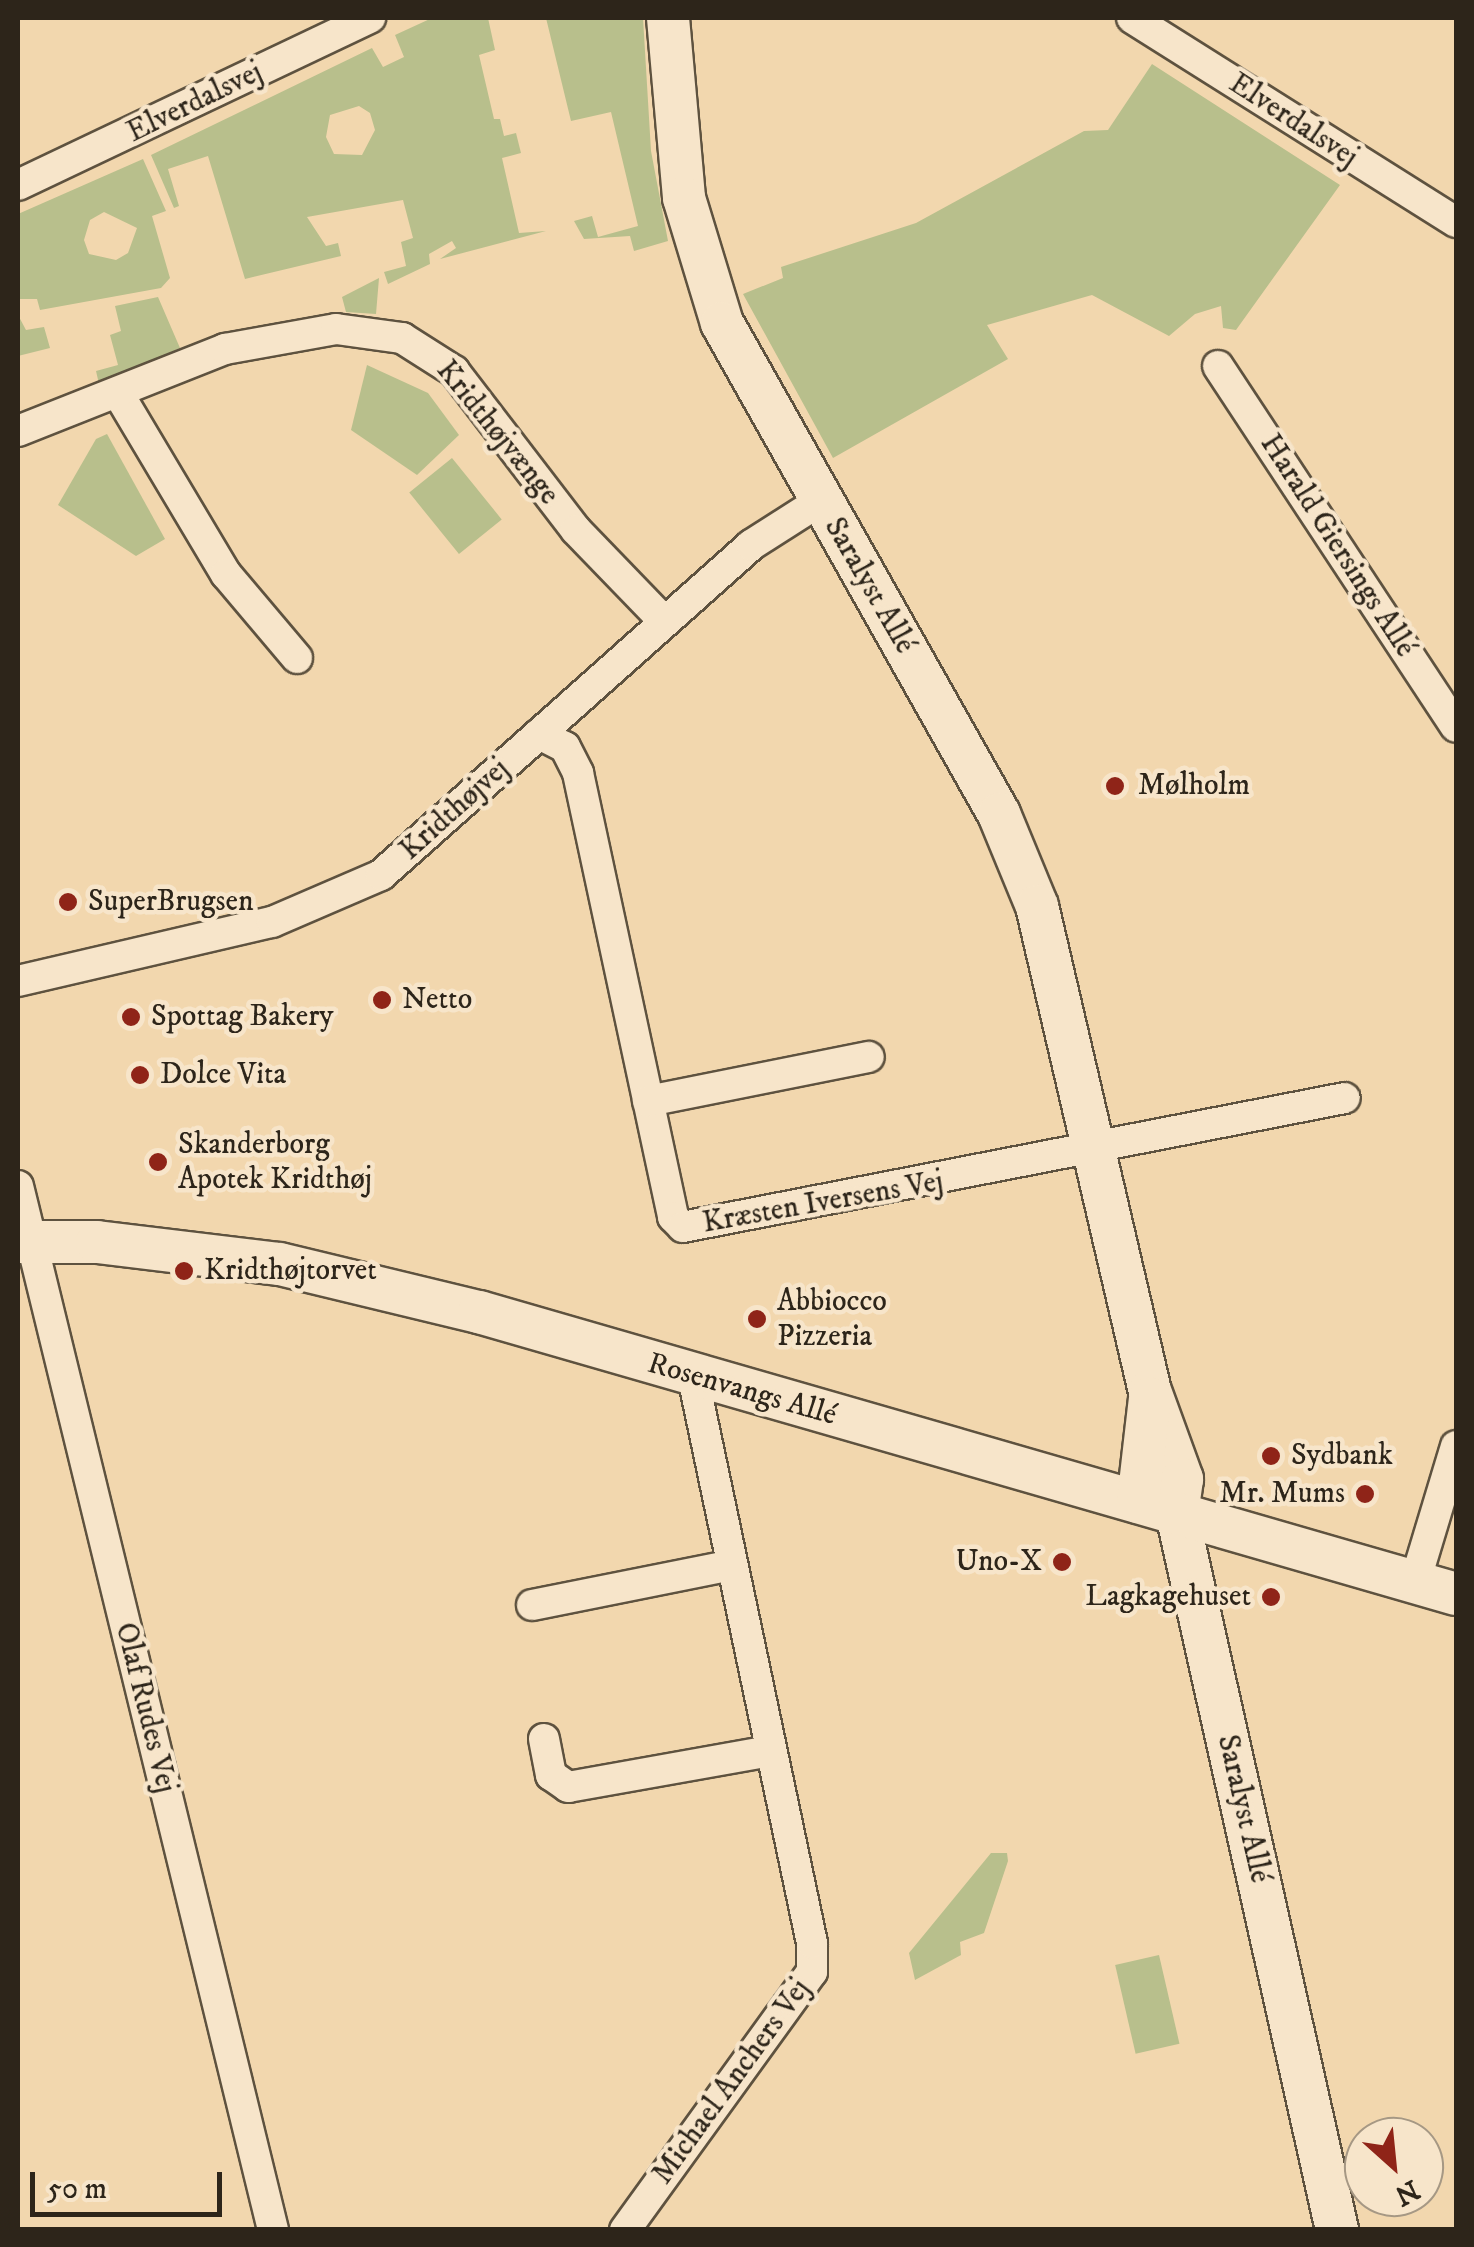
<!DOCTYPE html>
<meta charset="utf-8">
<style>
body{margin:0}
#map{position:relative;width:1474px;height:2247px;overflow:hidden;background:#f2d7ae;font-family:"IM FELL DW Pica",serif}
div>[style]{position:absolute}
.green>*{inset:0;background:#b8bf8c;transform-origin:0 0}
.roads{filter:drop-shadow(2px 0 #5e523f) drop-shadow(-2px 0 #5e523f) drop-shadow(0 2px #5e523f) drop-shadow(0 -2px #5e523f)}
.street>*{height:30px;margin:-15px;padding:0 15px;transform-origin:15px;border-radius:15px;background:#f7e5ca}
.secondary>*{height:42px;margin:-21px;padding:0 21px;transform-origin:21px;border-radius:21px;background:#f7e5ca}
.dots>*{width:28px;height:28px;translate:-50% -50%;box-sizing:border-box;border:5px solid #f7e5ca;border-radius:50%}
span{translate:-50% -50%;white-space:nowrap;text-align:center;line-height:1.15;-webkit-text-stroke:9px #f7e5ca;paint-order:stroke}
.street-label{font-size:30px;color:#2d251a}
.poi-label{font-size:30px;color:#2d251a}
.left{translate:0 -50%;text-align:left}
.right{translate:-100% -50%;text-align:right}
.frame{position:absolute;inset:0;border:20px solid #2d251a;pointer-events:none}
.north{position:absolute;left:1344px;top:2117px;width:100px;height:100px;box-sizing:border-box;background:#f7e5ca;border:2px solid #a69884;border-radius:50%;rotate:153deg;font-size:28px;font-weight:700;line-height:40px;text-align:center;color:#2d251a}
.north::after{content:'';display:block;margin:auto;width:35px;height:45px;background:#8f2418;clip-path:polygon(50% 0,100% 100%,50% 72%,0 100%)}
.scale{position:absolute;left:30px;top:2172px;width:192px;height:45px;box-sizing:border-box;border:5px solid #2d251a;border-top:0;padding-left:12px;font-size:30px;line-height:35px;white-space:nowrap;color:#2d251a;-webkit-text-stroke:8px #f7e5ca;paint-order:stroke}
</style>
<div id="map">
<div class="green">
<div style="clip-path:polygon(evenodd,432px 18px,488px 18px,495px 50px,479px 55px,494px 119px,500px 119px,504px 136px,516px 133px,521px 153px,502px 158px,519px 233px,546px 231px,440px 259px,456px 248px,452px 241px,429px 254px,430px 264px,388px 284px,384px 272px,406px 266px,401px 242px,413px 238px,403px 200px,307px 217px,326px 246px,338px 243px,341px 256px,245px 279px,208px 156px,168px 169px,179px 206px,174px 208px,151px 155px,372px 48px,383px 67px,404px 57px,395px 35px,432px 18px,359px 106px,370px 113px,375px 130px,362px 155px,334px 154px,326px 137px,330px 115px,359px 106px)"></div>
<div style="clip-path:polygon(546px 18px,643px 18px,651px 151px,668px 241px,634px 251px,630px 236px,584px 239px,574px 221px,592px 216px,598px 237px,638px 226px,611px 112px,571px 121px)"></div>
<div style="clip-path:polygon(1152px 64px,1340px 185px,1236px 330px,1223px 328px,1221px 306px,1195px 314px,1169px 336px,1092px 295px,987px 325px,1008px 359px,833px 458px,743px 294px,783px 278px,781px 267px,916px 223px,1084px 131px,1108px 130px)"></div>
<div style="clip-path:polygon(evenodd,143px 159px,166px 211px,152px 216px,170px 278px,161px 288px,40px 310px,37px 299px,18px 299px,18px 214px,143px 159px,104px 212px,137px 228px,128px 253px,116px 260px,89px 254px,84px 240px,90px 220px,104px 212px)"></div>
<div style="clip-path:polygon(379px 278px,376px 314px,346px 312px,342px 297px)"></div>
<div style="clip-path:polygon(158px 297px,180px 348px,99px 384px,96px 371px,118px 365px,110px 335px,121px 331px,115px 306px)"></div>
<div style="clip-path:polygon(18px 315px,26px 330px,44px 327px,50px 348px,18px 356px)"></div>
<div style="clip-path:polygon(367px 365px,428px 393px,459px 435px,417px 475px,351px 430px)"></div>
<div style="clip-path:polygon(107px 434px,165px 539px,136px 556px,58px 505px,96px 439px)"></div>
<div style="left:452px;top:458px;width:79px;height:55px;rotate:51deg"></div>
<div style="clip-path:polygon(991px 1853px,1007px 1853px,1008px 1861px,984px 1933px,960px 1942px,961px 1955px,915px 1980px,909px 1953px)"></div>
<div style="left:1159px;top:1955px;width:91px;height:45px;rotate:77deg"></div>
</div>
<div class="roads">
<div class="street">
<div style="left:1132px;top:18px;width:383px;rotate:32.2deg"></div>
<div style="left:18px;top:185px;width:390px;rotate:-25.4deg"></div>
<div style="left:1218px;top:366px;width:432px;rotate:56.6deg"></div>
<div style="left:118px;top:393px;width:211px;rotate:59.2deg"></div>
<div style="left:226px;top:574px;width:110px;rotate:49.8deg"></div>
<div style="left:18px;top:431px;width:223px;rotate:-21.6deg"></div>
<div style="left:225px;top:349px;width:113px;rotate:-10.2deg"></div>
<div style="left:336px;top:329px;width:67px;rotate:7.8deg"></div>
<div style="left:402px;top:338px;width:62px;rotate:32.4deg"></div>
<div style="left:454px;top:371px;width:200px;rotate:52.5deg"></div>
<div style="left:576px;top:530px;width:127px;rotate:46deg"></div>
<div style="left:539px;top:734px;width:29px;rotate:27deg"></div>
<div style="left:565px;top:747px;width:29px;rotate:63deg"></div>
<div style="left:578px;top:773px;width:454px;rotate:77.9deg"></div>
<div style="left:673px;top:1217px;width:14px;rotate:45deg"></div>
<div style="left:683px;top:1227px;width:674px;rotate:-11.03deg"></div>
<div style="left:18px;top:981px;width:261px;rotate:-13.1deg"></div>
<div style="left:272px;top:922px;width:119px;rotate:-23.3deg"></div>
<div style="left:381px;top:875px;width:496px;rotate:-41.7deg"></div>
<div style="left:751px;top:545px;width:82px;rotate:-32.5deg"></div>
<div style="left:648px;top:1101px;width:225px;rotate:-11.3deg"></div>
<div style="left:18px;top:1186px;width:1075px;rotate:76.27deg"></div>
<div style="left:1415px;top:1582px;width:142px;rotate:-73.2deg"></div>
<div style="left:532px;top:1605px;width:204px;rotate:-11.3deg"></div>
<div style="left:544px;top:1739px;width:37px;rotate:79deg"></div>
<div style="left:551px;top:1775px;width:21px;rotate:35deg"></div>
<div style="left:568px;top:1787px;width:206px;rotate:-10.1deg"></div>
<div style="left:625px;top:2230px;width:319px;rotate:-54.1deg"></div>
<div style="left:812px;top:1972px;width:29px;rotate:-90deg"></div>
<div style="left:812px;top:1943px;width:578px;rotate:-101.87deg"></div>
</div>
<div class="secondary">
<div style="left:668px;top:18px;width:181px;rotate:84.9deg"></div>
<div style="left:684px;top:198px;width:131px;rotate:73.1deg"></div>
<div style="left:722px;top:323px;width:564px;rotate:60.57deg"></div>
<div style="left:999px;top:814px;width:100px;rotate:67.6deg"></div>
<div style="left:1037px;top:906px;width:498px;rotate:76.9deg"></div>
<div style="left:1150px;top:1391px;width:94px;rotate:70deg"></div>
<div style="left:1182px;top:1479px;width:35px;rotate:98deg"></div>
<div style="left:1177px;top:1514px;width:734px;rotate:77.4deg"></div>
<div style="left:18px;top:1242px;width:79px"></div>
<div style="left:97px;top:1242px;width:184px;rotate:6.9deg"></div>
<div style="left:280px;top:1264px;width:205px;rotate:13.6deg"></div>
<div style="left:479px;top:1312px;width:1017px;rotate:16.1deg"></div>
<div style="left:1138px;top:1502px;width:104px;rotate:-83.4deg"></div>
</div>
</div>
<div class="dots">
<div style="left:1115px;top:786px;background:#8f2418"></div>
<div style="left:68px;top:902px;background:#8f2418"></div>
<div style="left:382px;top:1000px;background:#8f2418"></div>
<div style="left:131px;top:1017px;background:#8f2418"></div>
<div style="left:140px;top:1075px;background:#8f2418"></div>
<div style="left:158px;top:1162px;background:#8f2418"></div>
<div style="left:184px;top:1271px;background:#8f2418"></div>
<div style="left:757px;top:1319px;background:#8f2418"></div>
<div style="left:1271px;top:1456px;background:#8f2418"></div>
<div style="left:1365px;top:1494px;background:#8f2418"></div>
<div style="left:1062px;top:1562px;background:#8f2418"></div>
<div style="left:1271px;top:1597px;background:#8f2418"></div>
</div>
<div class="street-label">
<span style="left:195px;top:103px;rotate:-26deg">Elverdalsvej</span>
<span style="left:1293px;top:121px;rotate:33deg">Elverdalsvej</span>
<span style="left:497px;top:433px;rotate:51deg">Kridthøjvænge</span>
<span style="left:1337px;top:546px;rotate:57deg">Harald Giersings Allé</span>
<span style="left:869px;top:586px;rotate:60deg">Saralyst Allé</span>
<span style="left:455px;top:810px;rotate:-42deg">Kridthøjvej</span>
<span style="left:823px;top:1203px;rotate:-10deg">Kræsten Iversens Vej</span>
<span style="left:742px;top:1390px;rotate:16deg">Rosenvangs Allé</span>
<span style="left:145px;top:1708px;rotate:76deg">Olaf Rudes Vej</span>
<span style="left:1243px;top:1809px;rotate:77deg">Saralyst Allé</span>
<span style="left:732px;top:2082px;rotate:-54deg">Michael Anchers Vej</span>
</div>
<div class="poi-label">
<span class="left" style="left:1138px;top:786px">Mølholm</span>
<span class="left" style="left:88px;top:902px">SuperBrugsen</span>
<span class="left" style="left:402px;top:1000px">Netto</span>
<span class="left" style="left:151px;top:1017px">Spottag Bakery</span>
<span class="left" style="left:160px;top:1075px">Dolce Vita</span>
<span class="left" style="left:178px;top:1162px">Skanderborg<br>Apotek Kridthøj</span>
<span class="left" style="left:204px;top:1271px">Kridthøjtorvet</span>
<span class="left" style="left:777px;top:1319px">Abbiocco<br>Pizzeria</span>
<span class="left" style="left:1291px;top:1456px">Sydbank</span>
<span class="right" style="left:1345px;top:1494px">Mr. Mums</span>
<span class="right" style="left:1042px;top:1562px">Uno-X</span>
<span class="right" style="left:1251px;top:1597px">Lagkagehuset</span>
</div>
<div class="frame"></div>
<div class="north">N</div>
<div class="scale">50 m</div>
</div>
